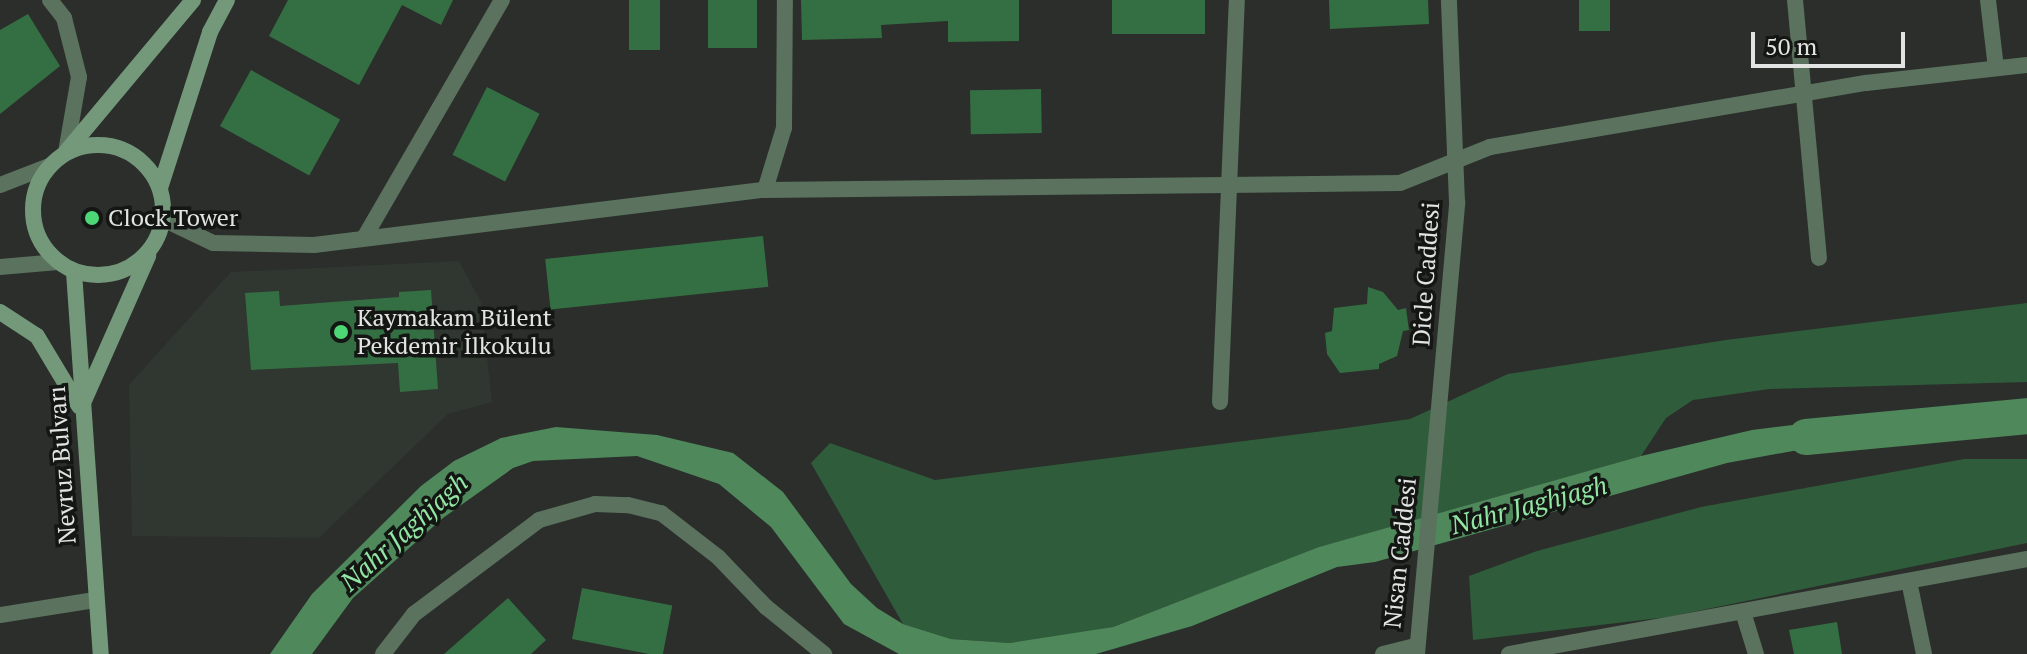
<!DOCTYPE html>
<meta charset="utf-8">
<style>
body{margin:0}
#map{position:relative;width:2027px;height:654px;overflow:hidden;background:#2b2e2b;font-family:"PT Serif",serif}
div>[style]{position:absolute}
.built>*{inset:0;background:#2f3730}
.green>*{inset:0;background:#2f5c3a}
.water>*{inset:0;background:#4e885b}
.river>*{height:36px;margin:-18px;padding:0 18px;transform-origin:18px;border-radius:18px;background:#4e885b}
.building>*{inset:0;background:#346f43;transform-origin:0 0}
.minor>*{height:16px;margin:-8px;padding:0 8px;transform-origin:8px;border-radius:8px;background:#5a725e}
.tertiary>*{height:16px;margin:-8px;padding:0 8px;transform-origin:8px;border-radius:8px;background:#5a725e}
.secondary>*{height:16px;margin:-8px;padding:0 8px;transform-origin:8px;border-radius:8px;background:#73997a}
.secondary>.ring{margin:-8px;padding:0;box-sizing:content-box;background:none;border:16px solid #73997a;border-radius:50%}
.dots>*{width:22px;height:22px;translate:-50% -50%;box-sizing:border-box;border:4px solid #141614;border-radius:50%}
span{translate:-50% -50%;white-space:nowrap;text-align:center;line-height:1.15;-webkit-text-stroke:7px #141614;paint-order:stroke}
.poi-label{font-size:24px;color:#e1e4e2}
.left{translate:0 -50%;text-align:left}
.street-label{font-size:24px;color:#e1e4e2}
.water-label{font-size:26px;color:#92e6a4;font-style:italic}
.scale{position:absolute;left:1751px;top:32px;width:154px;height:36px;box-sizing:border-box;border:4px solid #e1e4e2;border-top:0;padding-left:10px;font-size:24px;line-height:28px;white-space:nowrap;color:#e1e4e2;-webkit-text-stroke:6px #141614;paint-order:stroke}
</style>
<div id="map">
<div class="built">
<div style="clip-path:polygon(459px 261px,481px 302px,492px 402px,448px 414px,319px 538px,132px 536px,129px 385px,231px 272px)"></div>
</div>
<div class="green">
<div style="clip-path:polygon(2027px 303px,2027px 382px,1769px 389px,1693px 400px,1666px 418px,1641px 456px,1320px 547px,1113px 627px,1052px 639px,1010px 643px,951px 639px,903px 624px,811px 463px,830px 443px,935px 480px,1339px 429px,1410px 419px,1508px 374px,1726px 340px)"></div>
<div style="clip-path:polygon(1964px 459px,2027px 459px,2027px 543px,1668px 617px,1473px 640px,1469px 576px,1537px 551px,1701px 507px)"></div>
</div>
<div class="water">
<div style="clip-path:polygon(1843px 419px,1854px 430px,1847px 441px,1727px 463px,1375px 562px,1337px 567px,1192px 626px,1096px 654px,899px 654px,844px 624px,771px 527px,719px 484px,637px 456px,533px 461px,513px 468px,443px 518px,353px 598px,312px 654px,270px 654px,312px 594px,421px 486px,454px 461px,501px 438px,556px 427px,657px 435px,733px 453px,783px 492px,851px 584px,877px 608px,903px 624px,951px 639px,1010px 643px,1113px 627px,1319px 547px,1641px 456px,1752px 430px)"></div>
</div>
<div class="river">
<div style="left:1806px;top:437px;width:222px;rotate:-5.4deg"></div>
</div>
<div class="building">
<div style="clip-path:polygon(288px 0,453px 0,441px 25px,402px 5px,359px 85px,269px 36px)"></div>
<div style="left:629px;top:0;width:31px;height:50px"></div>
<div style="left:708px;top:0;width:49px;height:48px"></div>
<div style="clip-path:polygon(801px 0,1019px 0,1019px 41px,948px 42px,948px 21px,881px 25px,882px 38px,802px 40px)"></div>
<div style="left:1112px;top:0;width:93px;height:34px"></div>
<div style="clip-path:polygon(1329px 0,1428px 0,1429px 24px,1330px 29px)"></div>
<div style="left:1579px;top:0;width:31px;height:31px"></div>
<div style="clip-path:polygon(28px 14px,60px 66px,0 114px,0 30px)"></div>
<div style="left:251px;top:70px;width:102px;height:64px;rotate:29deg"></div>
<div style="left:487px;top:87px;width:59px;height:76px;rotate:27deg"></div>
<div style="left:1041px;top:89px;width:44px;height:71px;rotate:89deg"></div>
<div style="left:763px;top:236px;width:51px;height:219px;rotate:84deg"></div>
<div style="clip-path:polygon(1368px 287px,1383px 292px,1398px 310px,1406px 308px,1409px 330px,1403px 331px,1397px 356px,1379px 364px,1379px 369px,1340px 373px,1327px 354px,1325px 333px,1332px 331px,1334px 308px,1367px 304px)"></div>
<div style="clip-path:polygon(431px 290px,438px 389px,400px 392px,398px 363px,251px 370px,245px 293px,279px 291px,280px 306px,399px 297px,399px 292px)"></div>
<div style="left:582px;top:588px;width:92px;height:52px;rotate:11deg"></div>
<div style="clip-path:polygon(508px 598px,546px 640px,531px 654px,444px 654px)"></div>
<div style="clip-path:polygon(1837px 622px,1842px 654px,1794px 654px,1789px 630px)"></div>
</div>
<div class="minor">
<div style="left:1795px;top:0;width:259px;rotate:84.7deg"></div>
<div style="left:1988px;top:0;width:68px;rotate:83.3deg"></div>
<div style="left:765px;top:190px;width:65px;rotate:-73deg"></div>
<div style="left:784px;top:128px;width:128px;rotate:-89.6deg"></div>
<div style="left:163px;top:219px;width:55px;rotate:25.6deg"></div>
<div style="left:213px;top:243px;width:101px;rotate:1.1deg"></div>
<div style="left:314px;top:245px;width:454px;rotate:-7deg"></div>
<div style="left:765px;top:190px;width:635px;rotate:-0.63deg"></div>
<div style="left:1400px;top:183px;width:97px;rotate:-21.8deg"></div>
<div style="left:1490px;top:147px;width:381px;rotate:-9.7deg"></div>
<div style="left:1866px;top:83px;width:162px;rotate:-6.4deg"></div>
<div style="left:364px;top:238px;width:275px;rotate:-59.9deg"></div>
<div style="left:1220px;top:402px;width:402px;rotate:-87.6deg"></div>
<div style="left:1909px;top:581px;width:75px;rotate:78.4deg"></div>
<div style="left:1743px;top:612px;width:44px;rotate:72.8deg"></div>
<div style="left:0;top:615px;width:96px;rotate:-9deg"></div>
<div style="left:383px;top:654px;width:51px;rotate:-52.2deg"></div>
<div style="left:414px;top:614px;width:156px;rotate:-36.9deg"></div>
<div style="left:539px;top:520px;width:58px;rotate:-15.9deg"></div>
<div style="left:595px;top:504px;width:33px;rotate:2deg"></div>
<div style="left:628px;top:505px;width:34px;rotate:14deg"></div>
<div style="left:661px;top:513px;width:72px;rotate:37.7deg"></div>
<div style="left:718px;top:557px;width:69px;rotate:46.2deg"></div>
<div style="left:766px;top:607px;width:75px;rotate:39deg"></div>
<div style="left:1383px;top:654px;width:33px;rotate:-14deg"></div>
<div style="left:1509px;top:654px;width:527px;rotate:-10.39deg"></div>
</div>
<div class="tertiary">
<div style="left:50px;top:0;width:23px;rotate:52deg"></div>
<div style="left:64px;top:18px;width:61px;rotate:75.7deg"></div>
<div style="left:79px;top:77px;width:76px;rotate:99.8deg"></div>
<div style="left:0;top:185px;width:53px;rotate:-21.2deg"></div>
<div style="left:0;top:267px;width:58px;rotate:-4.9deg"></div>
<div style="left:1417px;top:654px;width:454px;rotate:-84.9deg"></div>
<div style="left:1457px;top:202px;width:202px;rotate:-92.3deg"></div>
</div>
<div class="secondary">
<div class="ring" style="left:33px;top:145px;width:114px;height:114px"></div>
<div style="left:66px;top:152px;width:198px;rotate:-50.1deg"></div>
<div style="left:160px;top:188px;width:164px;rotate:-72.2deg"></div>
<div style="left:210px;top:32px;width:36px;rotate:-62deg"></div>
<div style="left:74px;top:272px;width:383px;rotate:86deg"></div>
<div style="left:0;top:312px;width:44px;rotate:33deg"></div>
<div style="left:37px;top:336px;width:82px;rotate:59deg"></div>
<div style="left:83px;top:403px;width:161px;rotate:-66.1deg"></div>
</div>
<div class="dots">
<div style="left:92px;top:218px;background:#4dd676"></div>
<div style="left:341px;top:332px;background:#4dd676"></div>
</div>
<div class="poi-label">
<span class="left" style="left:108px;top:218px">Clock Tower</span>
<span class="left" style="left:357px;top:332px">Kaymakam Bülent<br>Pekdemir İlkokulu</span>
</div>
<div class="street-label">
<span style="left:1426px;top:274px;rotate:-86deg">Dicle Caddesi</span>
<span style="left:62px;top:465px;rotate:-94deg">Nevruz Bulvarı</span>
<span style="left:1400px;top:553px;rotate:-84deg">Nisan Caddesi</span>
</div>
<div class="water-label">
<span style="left:1529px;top:505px;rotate:-15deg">Nahr Jaghjagh</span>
<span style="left:404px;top:532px;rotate:-42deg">Nahr Jaghjagh</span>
</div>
<div class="scale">50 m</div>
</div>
